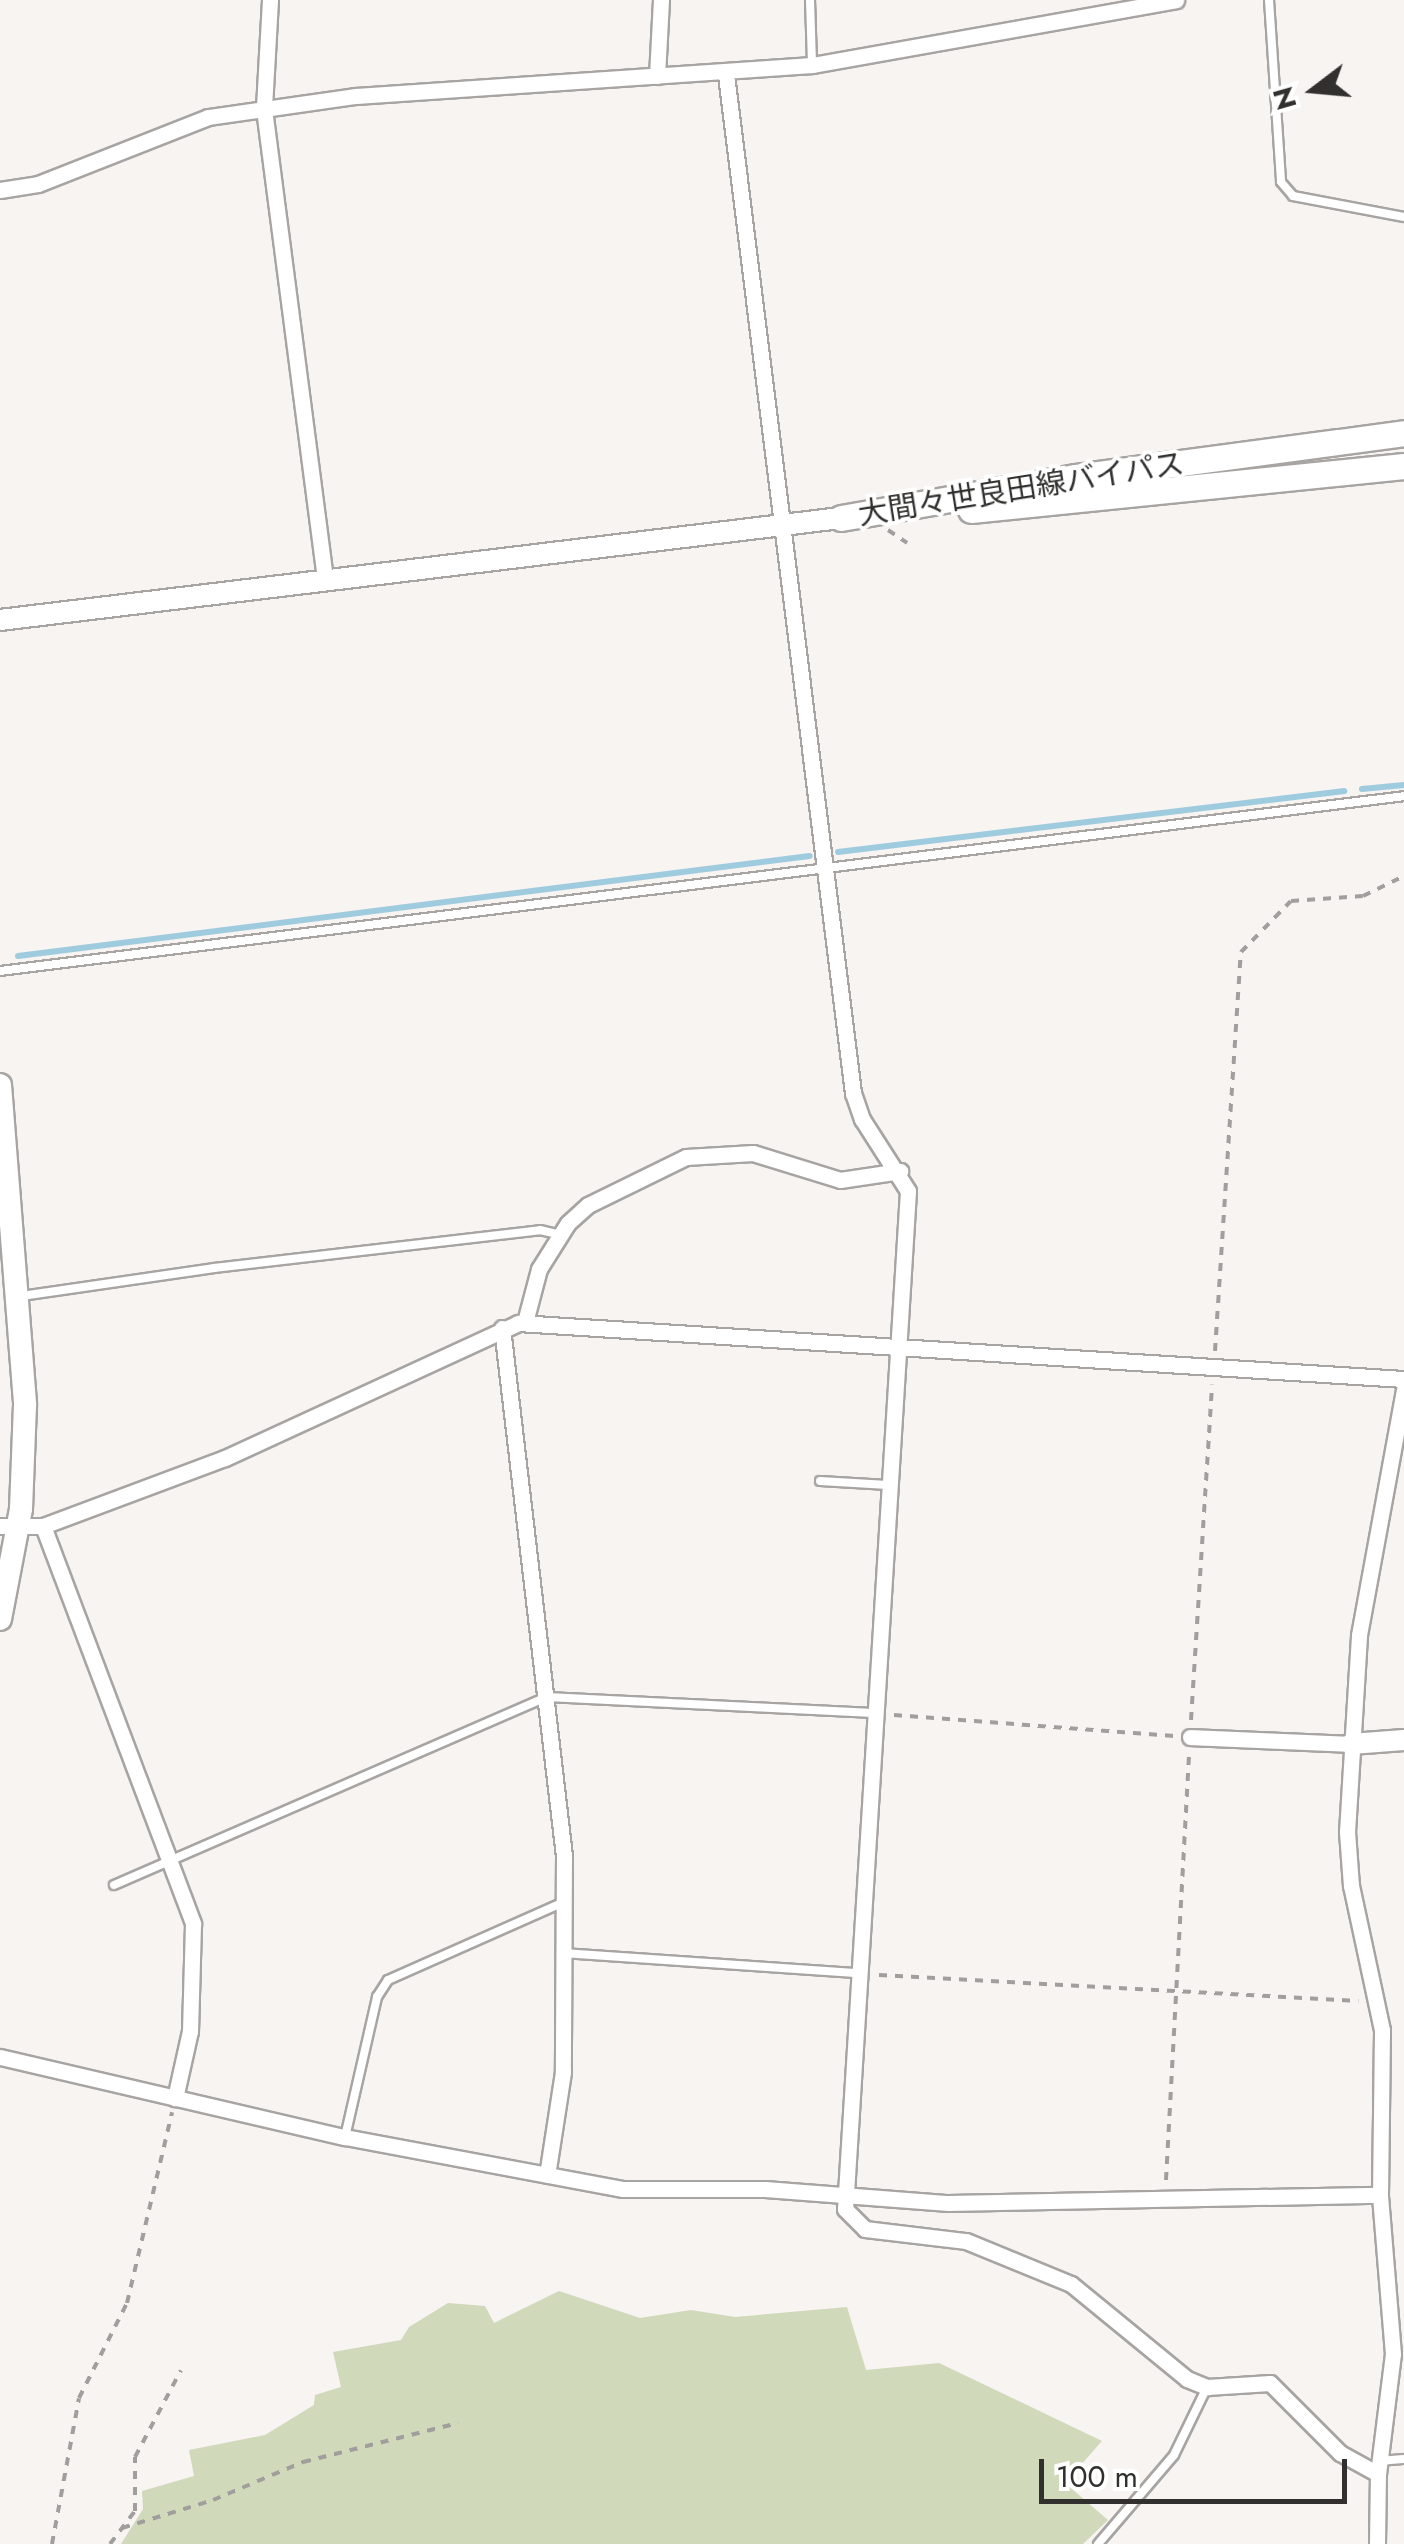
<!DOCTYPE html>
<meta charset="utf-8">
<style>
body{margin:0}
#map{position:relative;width:1404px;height:2544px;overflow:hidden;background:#f7f4f2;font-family:Jost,"Noto Sans JP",sans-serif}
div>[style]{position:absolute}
.green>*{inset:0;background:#d0d9b9}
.stream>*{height:6px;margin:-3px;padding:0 3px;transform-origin:3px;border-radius:3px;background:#9fcbdf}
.path>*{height:4px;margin-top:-2px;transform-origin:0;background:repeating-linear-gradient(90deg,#a19f9d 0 8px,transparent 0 16px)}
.roads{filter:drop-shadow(2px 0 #a7a4a2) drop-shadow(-2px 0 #a7a4a2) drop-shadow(0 2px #a7a4a2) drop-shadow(0 -2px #a7a4a2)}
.service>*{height:8px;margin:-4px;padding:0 4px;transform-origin:4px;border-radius:4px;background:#fff}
.minor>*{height:15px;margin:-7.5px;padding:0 7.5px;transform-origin:7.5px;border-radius:7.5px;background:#fff}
.tertiary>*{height:20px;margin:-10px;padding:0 10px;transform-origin:10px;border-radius:10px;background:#fff}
.secondary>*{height:22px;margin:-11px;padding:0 11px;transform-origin:11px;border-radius:11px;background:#fff}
.primary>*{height:25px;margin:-12.5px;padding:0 12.5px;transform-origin:12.5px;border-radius:12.5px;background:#fff}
span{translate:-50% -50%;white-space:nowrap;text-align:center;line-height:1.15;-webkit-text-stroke:8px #fff;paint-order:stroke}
.street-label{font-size:30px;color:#31302f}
.north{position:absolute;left:1264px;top:40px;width:100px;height:100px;-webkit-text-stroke:8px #fff;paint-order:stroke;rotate:254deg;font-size:28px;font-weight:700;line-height:40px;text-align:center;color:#31302f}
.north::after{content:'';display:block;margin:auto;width:35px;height:45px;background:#31302f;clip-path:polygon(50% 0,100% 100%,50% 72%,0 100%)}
.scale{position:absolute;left:1039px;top:2459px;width:308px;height:45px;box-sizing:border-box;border:5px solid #31302f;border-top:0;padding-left:12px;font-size:30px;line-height:35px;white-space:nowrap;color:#31302f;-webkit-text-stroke:8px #fff;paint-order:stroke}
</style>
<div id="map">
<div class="green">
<div style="clip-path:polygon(559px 2291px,640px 2318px,691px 2310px,735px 2317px,847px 2307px,866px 2370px,939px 2363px,1102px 2441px,1065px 2483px,1108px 2520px,1083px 2544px,121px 2544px,143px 2509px,142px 2491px,194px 2476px,189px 2450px,265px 2435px,314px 2405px,315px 2395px,341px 2387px,333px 2352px,401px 2340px,409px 2327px,448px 2303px,485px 2306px,494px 2323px)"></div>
</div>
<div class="stream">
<div style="left:1362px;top:789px;width:42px;rotate:-5.4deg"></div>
<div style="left:838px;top:852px;width:510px;rotate:-6.87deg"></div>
<div style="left:18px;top:956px;width:798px;rotate:-7.2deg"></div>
</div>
<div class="path">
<div style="left:888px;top:530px;width:23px;rotate:34deg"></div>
<div style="left:1215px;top:1351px;width:400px;rotate:-86.3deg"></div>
<div style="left:1241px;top:952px;width:71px;rotate:-45.6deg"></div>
<div style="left:1291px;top:901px;width:72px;rotate:-4deg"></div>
<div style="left:1363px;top:896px;width:46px;rotate:-26deg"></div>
<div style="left:894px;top:1715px;width:281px;rotate:4.3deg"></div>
<div style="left:1191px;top:1720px;width:336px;rotate:-86.4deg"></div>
<div style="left:879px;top:1975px;width:480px;rotate:3.1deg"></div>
<div style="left:1166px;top:2180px;width:426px;rotate:-86.9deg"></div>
<div style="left:122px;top:2528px;width:95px;rotate:-17.1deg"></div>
<div style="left:213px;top:2500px;width:98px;rotate:-22.9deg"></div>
<div style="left:303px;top:2462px;width:160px;rotate:-14.1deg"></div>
<div style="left:52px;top:2544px;width:148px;rotate:-79.5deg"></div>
<div style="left:79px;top:2398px;width:106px;rotate:-63.2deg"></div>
<div style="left:127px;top:2303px;width:196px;rotate:-76.7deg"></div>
<div style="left:110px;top:2544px;width:41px;rotate:-52.9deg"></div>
<div style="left:135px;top:2511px;width:54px;rotate:-90deg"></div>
<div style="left:135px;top:2457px;width:98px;rotate:-62.1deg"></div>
</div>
<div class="roads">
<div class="service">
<div style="left:810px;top:0;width:65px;rotate:88.2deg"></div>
<div style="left:1269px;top:0;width:182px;rotate:86.2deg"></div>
<div style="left:1281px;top:182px;width:18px;rotate:49deg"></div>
<div style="left:1293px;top:196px;width:113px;rotate:10.7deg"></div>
<div style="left:0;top:971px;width:1415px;rotate:-7.1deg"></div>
<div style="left:22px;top:1296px;width:194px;rotate:-8.3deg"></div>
<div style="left:214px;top:1268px;width:328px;rotate:-6.6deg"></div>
<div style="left:540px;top:1230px;width:17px;rotate:13deg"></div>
<div style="left:820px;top:1481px;width:68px;rotate:3.4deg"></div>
<div style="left:114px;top:1885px;width:471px;rotate:-23.5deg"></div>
<div style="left:546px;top:1697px;width:329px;rotate:2.8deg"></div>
<div style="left:563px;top:1953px;width:296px;rotate:3.9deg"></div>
<div style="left:345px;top:2137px;width:144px;rotate:-77.1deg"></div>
<div style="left:377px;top:1997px;width:20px;rotate:-57deg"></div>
<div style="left:388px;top:1980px;width:190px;rotate:-23.9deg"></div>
<div style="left:1380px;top:2461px;width:24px;rotate:-5deg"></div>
<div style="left:1098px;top:2544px;width:117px;rotate:-49.5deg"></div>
<div style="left:1174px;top:2455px;width:76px;rotate:-64.1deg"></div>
</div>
<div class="minor">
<div style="left:270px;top:0;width:109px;rotate:93.2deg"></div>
<div style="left:264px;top:109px;width:476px;rotate:82.6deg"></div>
<div style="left:726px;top:75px;width:1026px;rotate:82.89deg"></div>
<div style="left:853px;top:1093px;width:28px;rotate:71deg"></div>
<div style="left:862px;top:1119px;width:85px;rotate:57.4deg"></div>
<div style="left:908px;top:1191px;width:1020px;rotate:93.54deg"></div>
<div style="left:845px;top:2209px;width:28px;rotate:45deg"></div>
<div style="left:865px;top:2229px;width:102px;rotate:6.8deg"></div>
<div style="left:966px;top:2241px;width:113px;rotate:22.3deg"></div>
<div style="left:1071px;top:2284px;width:150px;rotate:39.3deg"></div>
<div style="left:1187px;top:2379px;width:22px;rotate:22deg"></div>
<div style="left:1207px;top:2387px;width:63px;rotate:-3.6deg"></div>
<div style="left:1270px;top:2383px;width:99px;rotate:45deg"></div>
<div style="left:1340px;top:2453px;width:43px;rotate:28.9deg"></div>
<div style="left:657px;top:76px;width:76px;rotate:-87deg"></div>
<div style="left:0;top:190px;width:38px;rotate:-9deg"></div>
<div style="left:38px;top:184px;width:183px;rotate:-21.5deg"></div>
<div style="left:208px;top:117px;width:149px;rotate:-8.1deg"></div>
<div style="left:356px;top:96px;width:457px;rotate:-3.9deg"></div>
<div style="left:812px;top:65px;width:370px;rotate:-10.1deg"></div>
<div style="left:525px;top:1322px;width:55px;rotate:-75.2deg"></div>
<div style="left:539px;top:1269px;width:54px;rotate:-57.8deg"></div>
<div style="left:568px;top:1223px;width:27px;rotate:-42deg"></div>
<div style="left:588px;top:1205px;width:109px;rotate:-26.1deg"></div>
<div style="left:686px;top:1157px;width:67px;rotate:-3.4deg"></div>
<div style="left:753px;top:1153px;width:91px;rotate:17.2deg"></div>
<div style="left:840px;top:1180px;width:61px;rotate:-8.5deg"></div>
<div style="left:502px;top:1328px;width:532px;rotate:83.3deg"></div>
<div style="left:564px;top:1856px;width:216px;rotate:90.3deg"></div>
<div style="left:563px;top:2072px;width:104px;rotate:98.8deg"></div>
<div style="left:0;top:1526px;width:43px"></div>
<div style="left:43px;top:1526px;width:194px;rotate:-20.5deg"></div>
<div style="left:225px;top:1458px;width:323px;rotate:-24.7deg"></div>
<div style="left:518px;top:1323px;width:888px;rotate:3.62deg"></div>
<div style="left:43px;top:1526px;width:425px;rotate:69.3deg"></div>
<div style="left:193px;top:1924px;width:107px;rotate:91.6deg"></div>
<div style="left:190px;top:2031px;width:69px;rotate:102.6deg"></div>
<div style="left:1190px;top:1737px;width:161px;rotate:2.5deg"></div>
<div style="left:0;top:2057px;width:354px;rotate:13.1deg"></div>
<div style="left:345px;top:2137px;width:283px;rotate:10.6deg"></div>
<div style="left:623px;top:2189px;width:142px"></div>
<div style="left:765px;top:2189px;width:184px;rotate:4.4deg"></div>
<div style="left:948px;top:2203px;width:432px;rotate:-1.1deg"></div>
<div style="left:1377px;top:2544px;width:70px;rotate:-89.2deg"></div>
<div style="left:1378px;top:2474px;width:121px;rotate:-82.9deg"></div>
<div style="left:1393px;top:2354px;width:160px;rotate:-94.7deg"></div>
<div style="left:1380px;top:2195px;width:165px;rotate:-89.3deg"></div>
<div style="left:1382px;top:2030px;width:147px;rotate:-102.1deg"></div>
<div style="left:1351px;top:1886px;width:54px;rotate:-94.2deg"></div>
<div style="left:1347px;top:1832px;width:197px;rotate:-86.5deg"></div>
<div style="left:1359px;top:1635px;width:249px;rotate:-79.6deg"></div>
</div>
<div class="tertiary">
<div style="left:0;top:620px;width:847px;rotate:-6.92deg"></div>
<div style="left:1351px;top:1744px;width:53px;rotate:-4.3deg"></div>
</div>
<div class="secondary">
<div style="left:0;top:1085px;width:321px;rotate:85.5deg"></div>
<div style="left:25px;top:1405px;width:104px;rotate:92.2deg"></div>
<div style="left:21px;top:1509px;width:112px;rotate:100.8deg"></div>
</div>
<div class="primary">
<div style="left:971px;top:510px;width:435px;rotate:-5.8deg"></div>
<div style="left:841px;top:518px;width:239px;rotate:-9.9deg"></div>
<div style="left:1076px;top:477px;width:331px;rotate:-7.6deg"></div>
</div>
</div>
<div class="street-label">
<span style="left:1021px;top:489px;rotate:-9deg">大間々世良田線バイパス</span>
</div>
<div class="north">N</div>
<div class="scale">100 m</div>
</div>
